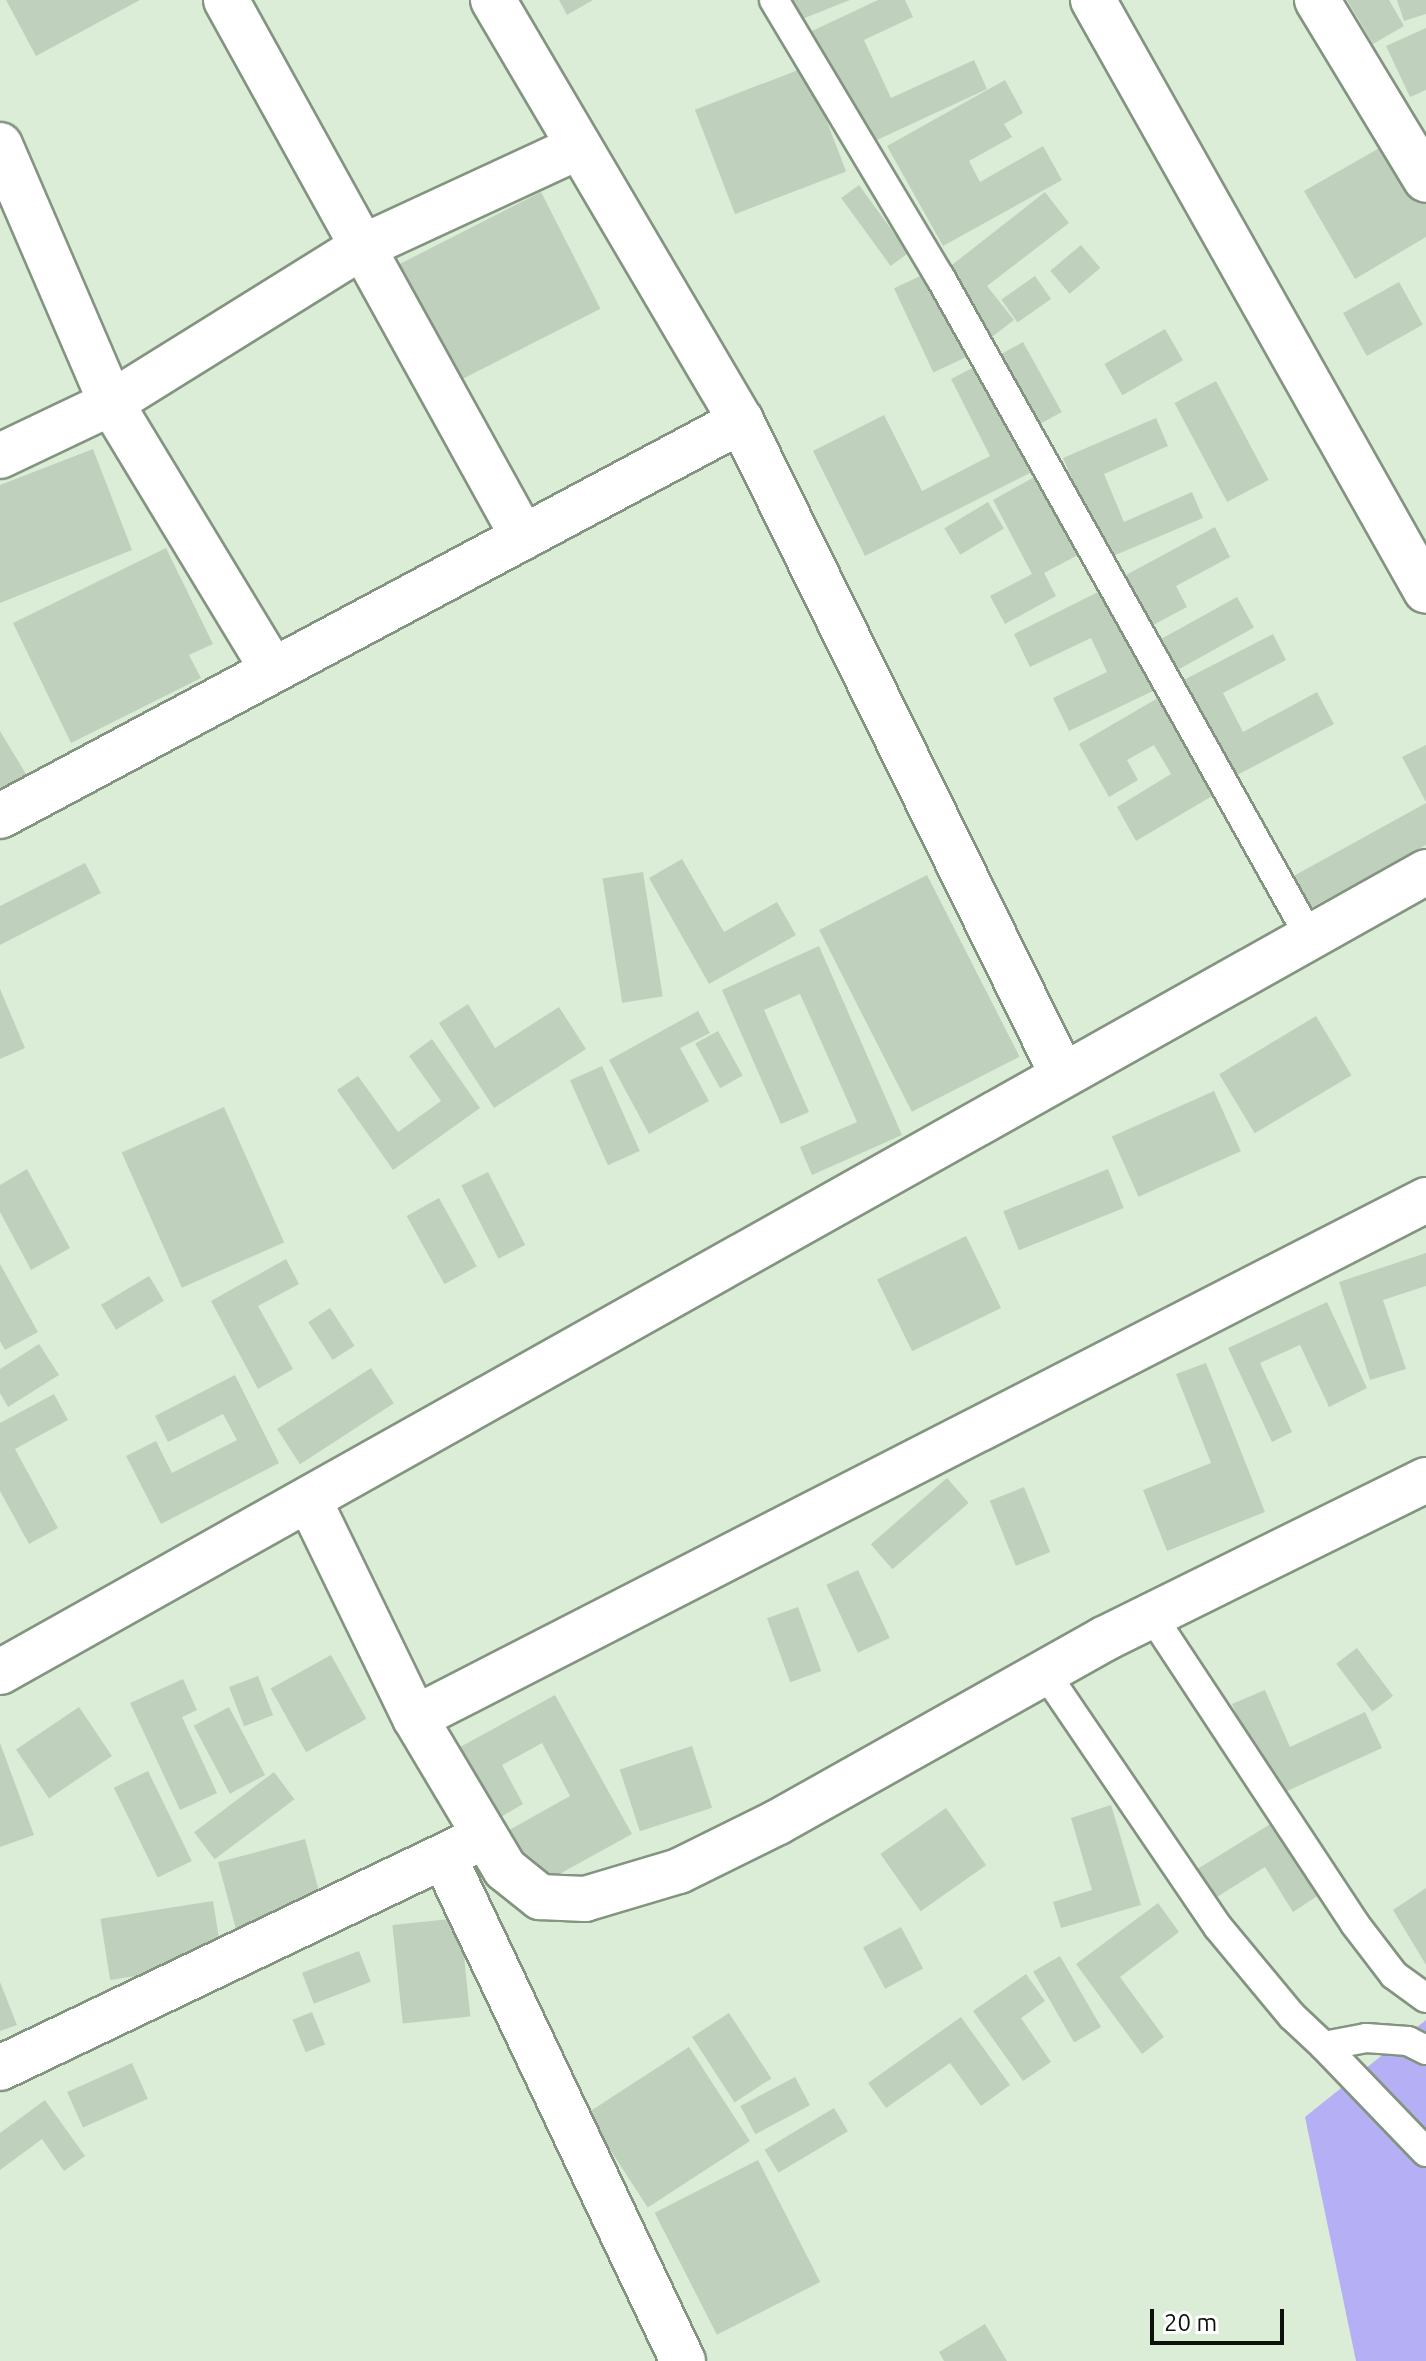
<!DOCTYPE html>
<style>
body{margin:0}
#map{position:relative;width:1426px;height:2361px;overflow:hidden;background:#dbedd7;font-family:Ubuntu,sans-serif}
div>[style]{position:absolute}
.green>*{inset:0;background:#b5b0f6}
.building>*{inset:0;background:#bfd1bc;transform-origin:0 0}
.roads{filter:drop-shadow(2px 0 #839480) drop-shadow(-2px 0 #839480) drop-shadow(0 2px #839480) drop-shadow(0 -2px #839480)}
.lane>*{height:28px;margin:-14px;padding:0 14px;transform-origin:14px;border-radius:14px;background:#fff}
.street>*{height:44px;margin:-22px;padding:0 22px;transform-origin:22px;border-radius:22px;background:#fff}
span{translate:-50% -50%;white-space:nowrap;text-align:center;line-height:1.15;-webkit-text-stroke:8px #fff;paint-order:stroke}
.scale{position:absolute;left:1150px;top:2309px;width:134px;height:36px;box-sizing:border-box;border:4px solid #0c120b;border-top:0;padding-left:10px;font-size:24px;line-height:28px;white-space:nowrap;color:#0c120b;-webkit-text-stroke:6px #fff;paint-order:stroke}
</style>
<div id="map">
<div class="green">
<div style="clip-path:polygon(1426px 2020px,1426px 2361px,1356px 2361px,1305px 2117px)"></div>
</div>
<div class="building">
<div style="clip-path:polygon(6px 0,140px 0,36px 56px)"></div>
<div style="clip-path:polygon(559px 0,593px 0,567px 15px)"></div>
<div style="clip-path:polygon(783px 0,850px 0,792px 23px)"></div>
<div style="clip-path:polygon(878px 0,905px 0,913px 17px,864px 40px,891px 98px,974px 60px,987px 89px,864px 146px,812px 31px)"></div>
<div style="clip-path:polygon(1347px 0,1389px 0,1404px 26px,1373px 44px)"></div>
<div style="clip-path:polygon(1397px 0,1426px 0,1426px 14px,1404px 21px)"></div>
<div style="clip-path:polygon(1426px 28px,1426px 90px,1410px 97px,1386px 46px)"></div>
<div style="left:806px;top:67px;width:112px;height:119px;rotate:69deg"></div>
<div style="clip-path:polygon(1005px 80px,1023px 113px,1004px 124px,1012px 137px,969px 161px,980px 182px,1043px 146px,1062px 180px,943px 246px,887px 146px)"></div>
<div style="clip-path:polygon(1390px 142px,1426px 204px,1426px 237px,1355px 279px,1304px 191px)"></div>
<div style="left:859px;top:185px;width:84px;height:22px;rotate:54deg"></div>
<div style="left:541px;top:192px;width:131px;height:168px;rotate:63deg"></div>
<div style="clip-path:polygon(1045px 192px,1069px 223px,987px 286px,1014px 320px,988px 340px,939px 275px)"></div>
<div style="left:1081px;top:245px;width:30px;height:40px;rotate:50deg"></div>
<div style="left:933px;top:270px;width:93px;height:43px;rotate:65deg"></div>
<div style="left:1035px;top:276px;width:28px;height:41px;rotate:55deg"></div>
<div style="left:1399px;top:282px;width:49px;height:64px;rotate:61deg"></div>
<div style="left:1165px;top:329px;width:36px;height:70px;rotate:60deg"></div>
<div style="left:1023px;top:342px;width:80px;height:32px;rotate:61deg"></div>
<div style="clip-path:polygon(984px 362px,1038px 469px,865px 556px,813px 451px,884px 415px,922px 491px,990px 456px,951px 379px)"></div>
<div style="left:1216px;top:381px;width:112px;height:47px;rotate:62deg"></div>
<div style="clip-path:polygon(1156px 418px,1168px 446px,1104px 474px,1124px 522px,1192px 492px,1203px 518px,1106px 559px,1063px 458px)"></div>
<div style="clip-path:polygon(93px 449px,132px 550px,0 603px,0 485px)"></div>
<div style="clip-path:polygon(1036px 476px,1078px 555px,1044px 573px,1056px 596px,1005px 624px,990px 596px,1032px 574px,993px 500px)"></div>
<div style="left:988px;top:502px;width:31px;height:51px;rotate:59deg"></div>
<div style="clip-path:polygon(1215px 527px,1230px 557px,1176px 586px,1187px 607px,1140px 632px,1113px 582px)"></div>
<div style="clip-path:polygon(166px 548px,213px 644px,189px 655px,201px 678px,71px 743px,13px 623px)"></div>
<div style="clip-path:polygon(1104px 589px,1153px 691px,1069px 731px,1053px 698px,1107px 672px,1091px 638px,1030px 667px,1014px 634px)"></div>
<div style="left:1237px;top:597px;width:35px;height:91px;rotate:61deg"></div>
<div style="clip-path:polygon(1273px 634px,1286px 660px,1223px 693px,1243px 732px,1317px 692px,1334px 724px,1226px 781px,1176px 684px)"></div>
<div style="clip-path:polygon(1163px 695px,1219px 792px,1136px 841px,1117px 807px,1171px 774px,1154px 745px,1127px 760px,1138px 780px,1109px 797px,1079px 744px)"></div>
<div style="clip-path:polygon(0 731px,26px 774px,0 790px)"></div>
<div style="clip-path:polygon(1426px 745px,1426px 802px,1402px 757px)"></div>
<div style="clip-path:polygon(1426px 803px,1426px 845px,1307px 910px,1290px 878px)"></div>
<div style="clip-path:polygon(682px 859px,724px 932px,777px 902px,796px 935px,709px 984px,649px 878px)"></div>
<div style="clip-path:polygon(85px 863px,101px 893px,0 945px,0 906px)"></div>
<div style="left:643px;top:872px;width:126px;height:41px;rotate:81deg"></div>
<div style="left:927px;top:875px;width:204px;height:121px;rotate:63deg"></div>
<div style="clip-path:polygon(819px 946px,902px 1135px,812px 1175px,800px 1147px,857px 1122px,800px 994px,764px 1010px,809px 1112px,781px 1124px,722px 990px)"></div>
<div style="clip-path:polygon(0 989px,25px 1048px,0 1059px)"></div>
<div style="clip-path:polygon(468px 1004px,495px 1048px,559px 1007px,586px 1049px,494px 1108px,439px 1023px)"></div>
<div style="clip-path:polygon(698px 1011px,710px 1033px,680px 1048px,709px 1101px,649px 1134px,609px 1060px)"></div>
<div style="left:1316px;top:1016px;width:69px;height:113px;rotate:59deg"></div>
<div style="left:718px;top:1031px;width:51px;height:26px;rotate:61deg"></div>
<div style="clip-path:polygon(432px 1039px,480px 1108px,393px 1170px,337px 1090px,358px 1076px,398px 1132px,441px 1101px,409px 1056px)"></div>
<div style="left:602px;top:1066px;width:93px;height:35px;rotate:66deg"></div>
<div style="left:1214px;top:1091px;width:66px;height:112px;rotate:66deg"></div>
<div style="left:224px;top:1107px;width:148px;height:112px;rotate:66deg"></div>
<div style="clip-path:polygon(27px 1169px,70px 1248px,31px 1270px,0 1212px,0 1185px)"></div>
<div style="left:1108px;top:1169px;width:42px;height:113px;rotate:68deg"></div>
<div style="left:488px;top:1172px;width:82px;height:30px;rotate:63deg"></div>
<div style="left:439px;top:1198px;width:78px;height:37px;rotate:61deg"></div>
<div style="left:966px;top:1236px;width:80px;height:99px;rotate:64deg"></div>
<div style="clip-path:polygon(1426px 1253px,1426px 1286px,1383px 1300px,1406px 1369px,1370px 1380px,1339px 1282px)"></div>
<div style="clip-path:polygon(286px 1259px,299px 1284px,258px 1306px,293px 1369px,258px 1389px,211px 1301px)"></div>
<div style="clip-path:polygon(0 1264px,38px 1332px,5px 1350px,0 1341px)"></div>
<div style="left:149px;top:1276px;width:29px;height:56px;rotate:59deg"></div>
<div style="clip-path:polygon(1327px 1302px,1367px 1388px,1329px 1407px,1300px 1345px,1260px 1363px,1292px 1432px,1272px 1442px,1228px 1348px)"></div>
<div style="left:330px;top:1308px;width:45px;height:26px;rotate:57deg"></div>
<div style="clip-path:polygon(39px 1344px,59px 1375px,8px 1407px,0 1393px,0 1369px)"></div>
<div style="clip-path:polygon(1206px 1363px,1265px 1512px,1167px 1551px,1143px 1490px,1211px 1463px,1176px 1374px)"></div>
<div style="left:371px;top:1368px;width:42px;height:112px;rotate:57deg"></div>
<div style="clip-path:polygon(235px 1375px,279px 1463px,161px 1524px,126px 1456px,156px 1441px,172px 1473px,237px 1440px,223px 1414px,168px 1442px,155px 1416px)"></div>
<div style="clip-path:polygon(54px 1394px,68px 1420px,15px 1449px,58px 1528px,29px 1544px,0 1491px,0 1423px)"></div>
<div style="left:947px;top:1478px;width:33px;height:101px;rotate:49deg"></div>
<div style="left:1024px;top:1487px;width:70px;height:37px;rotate:68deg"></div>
<div style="left:858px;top:1570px;width:75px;height:35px;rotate:65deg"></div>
<div style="left:798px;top:1607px;width:68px;height:33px;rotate:70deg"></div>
<div style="left:1357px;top:1648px;width:60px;height:26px;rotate:53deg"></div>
<div style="left:331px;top:1655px;width:73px;height:69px;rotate:61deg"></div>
<div style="left:258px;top:1676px;width:42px;height:31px;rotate:69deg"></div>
<div style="clip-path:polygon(183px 1679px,197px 1710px,182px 1717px,217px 1793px,180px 1810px,130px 1703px)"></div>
<div style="clip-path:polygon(1265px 1690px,1290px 1747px,1365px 1712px,1382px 1748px,1274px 1797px,1232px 1704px)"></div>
<div style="clip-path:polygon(555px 1695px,632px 1834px,534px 1888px,504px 1833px,570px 1796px,542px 1743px,502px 1765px,523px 1804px,499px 1818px,460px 1747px)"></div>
<div style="left:79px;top:1707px;width:59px;height:76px;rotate:56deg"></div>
<div style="left:229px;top:1707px;width:77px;height:40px;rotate:62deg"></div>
<div style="clip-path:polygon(0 1743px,34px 1835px,0 1847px)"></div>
<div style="left:692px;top:1746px;width:65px;height:76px;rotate:72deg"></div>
<div style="left:148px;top:1771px;width:100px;height:38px;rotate:64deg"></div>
<div style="left:274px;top:1772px;width:34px;height:100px;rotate:53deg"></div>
<div style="clip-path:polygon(1111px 1805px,1141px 1905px,1061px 1928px,1053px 1902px,1092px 1890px,1071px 1818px)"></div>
<div style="left:946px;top:1808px;width:70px;height:80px;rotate:55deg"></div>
<div style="clip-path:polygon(1277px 1820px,1322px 1893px,1293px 1912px,1265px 1867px,1204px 1905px,1186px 1876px)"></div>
<div style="left:305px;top:1839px;width:68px;height:90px;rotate:75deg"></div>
<div style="clip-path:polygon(1426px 1888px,1426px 1965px,1393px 1910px)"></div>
<div style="left:213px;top:1901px;width:62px;height:114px;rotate:81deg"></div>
<div style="clip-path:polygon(1158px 1903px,1179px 1932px,1120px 1977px,1164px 2037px,1142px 2054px,1076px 1964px)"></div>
<div style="left:460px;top:1918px;width:99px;height:68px;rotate:84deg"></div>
<div style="left:901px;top:1927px;width:47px;height:43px;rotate:62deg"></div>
<div style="left:359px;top:1951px;width:33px;height:61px;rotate:69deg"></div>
<div style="left:1060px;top:1956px;width:82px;height:31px;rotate:60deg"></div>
<div style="clip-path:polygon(1026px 1974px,1045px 2001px,1021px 2018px,1051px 2062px,1023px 2081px,973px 2011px)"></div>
<div style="clip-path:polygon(0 1982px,17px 2025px,0 2031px)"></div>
<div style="left:312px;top:2012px;width:35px;height:21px;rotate:68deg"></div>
<div style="left:729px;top:2013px;width:78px;height:44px;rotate:57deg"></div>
<div style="clip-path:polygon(961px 2017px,1010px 2085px,981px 2106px,950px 2063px,886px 2108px,868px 2083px)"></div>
<div style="left:689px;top:2047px;width:112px;height:122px;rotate:57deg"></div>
<div style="left:132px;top:2063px;width:39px;height:71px;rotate:66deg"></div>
<div style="left:795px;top:2077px;width:32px;height:62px;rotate:62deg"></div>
<div style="clip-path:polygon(45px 2100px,85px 2156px,64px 2171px,42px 2139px,0 2170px,0 2133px)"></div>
<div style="left:834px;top:2108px;width:27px;height:81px;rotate:59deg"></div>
<div style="left:758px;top:2160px;width:137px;height:116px;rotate:63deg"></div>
<div style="clip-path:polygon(985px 2324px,1007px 2361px,944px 2361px,939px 2352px)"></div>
</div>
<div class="roads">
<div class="lane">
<div style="left:774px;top:0;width:323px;rotate:59.1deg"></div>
<div style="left:940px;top:277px;width:761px;rotate:60.74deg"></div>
<div style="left:1152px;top:1616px;width:369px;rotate:56.6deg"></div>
<div style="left:1355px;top:1924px;width:64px;rotate:52.6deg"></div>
<div style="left:1394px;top:1975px;width:39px;rotate:36deg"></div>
<div style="left:1046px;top:1674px;width:306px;rotate:55.8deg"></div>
<div style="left:1218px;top:1927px;width:116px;rotate:50.3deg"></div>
<div style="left:1292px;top:2016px;width:44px;rotate:43.2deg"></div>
<div style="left:1324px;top:2046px;width:43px;rotate:-10.8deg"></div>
<div style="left:1366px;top:2038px;width:42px;rotate:4.1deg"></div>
<div style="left:1408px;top:2041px;width:20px;rotate:27deg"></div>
<div style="left:1324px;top:2046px;width:147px;rotate:46.1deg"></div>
</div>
<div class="street">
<div style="left:226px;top:0;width:614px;rotate:61.05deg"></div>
<div style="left:493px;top:0;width:489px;rotate:59.5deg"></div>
<div style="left:741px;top:421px;width:728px;rotate:63.82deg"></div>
<div style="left:1093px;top:0;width:678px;rotate:60.6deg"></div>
<div style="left:1317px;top:0;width:210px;rotate:58.8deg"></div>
<div style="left:0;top:145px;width:281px;rotate:66.7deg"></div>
<div style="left:111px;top:403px;width:312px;rotate:58.8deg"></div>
<div style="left:0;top:456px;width:123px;rotate:-25.5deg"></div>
<div style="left:111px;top:403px;width:291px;rotate:-31.9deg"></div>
<div style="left:358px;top:249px;width:243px;rotate:-24.8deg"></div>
<div style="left:0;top:816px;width:840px;rotate:-28.06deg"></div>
<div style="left:309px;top:1500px;width:242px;rotate:64.1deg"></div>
<div style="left:415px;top:1718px;width:176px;rotate:59.2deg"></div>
<div style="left:505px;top:1869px;width:45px;rotate:38.7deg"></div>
<div style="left:540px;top:1897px;width:45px;rotate:2.5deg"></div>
<div style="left:585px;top:1899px;width:98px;rotate:-16.6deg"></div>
<div style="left:679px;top:1871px;width:110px;rotate:-26.3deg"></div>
<div style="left:778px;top:1822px;width:374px;rotate:-29.3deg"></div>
<div style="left:1104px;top:1639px;width:359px;rotate:-26.3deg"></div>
<div style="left:0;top:1672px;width:1635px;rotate:-29.29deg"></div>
<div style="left:415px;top:1718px;width:1136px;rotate:-27.13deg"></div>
<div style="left:444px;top:1857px;width:558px;rotate:64.63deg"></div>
<div style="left:0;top:2068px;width:522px;rotate:-25.53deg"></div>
</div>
</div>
<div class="scale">20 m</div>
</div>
